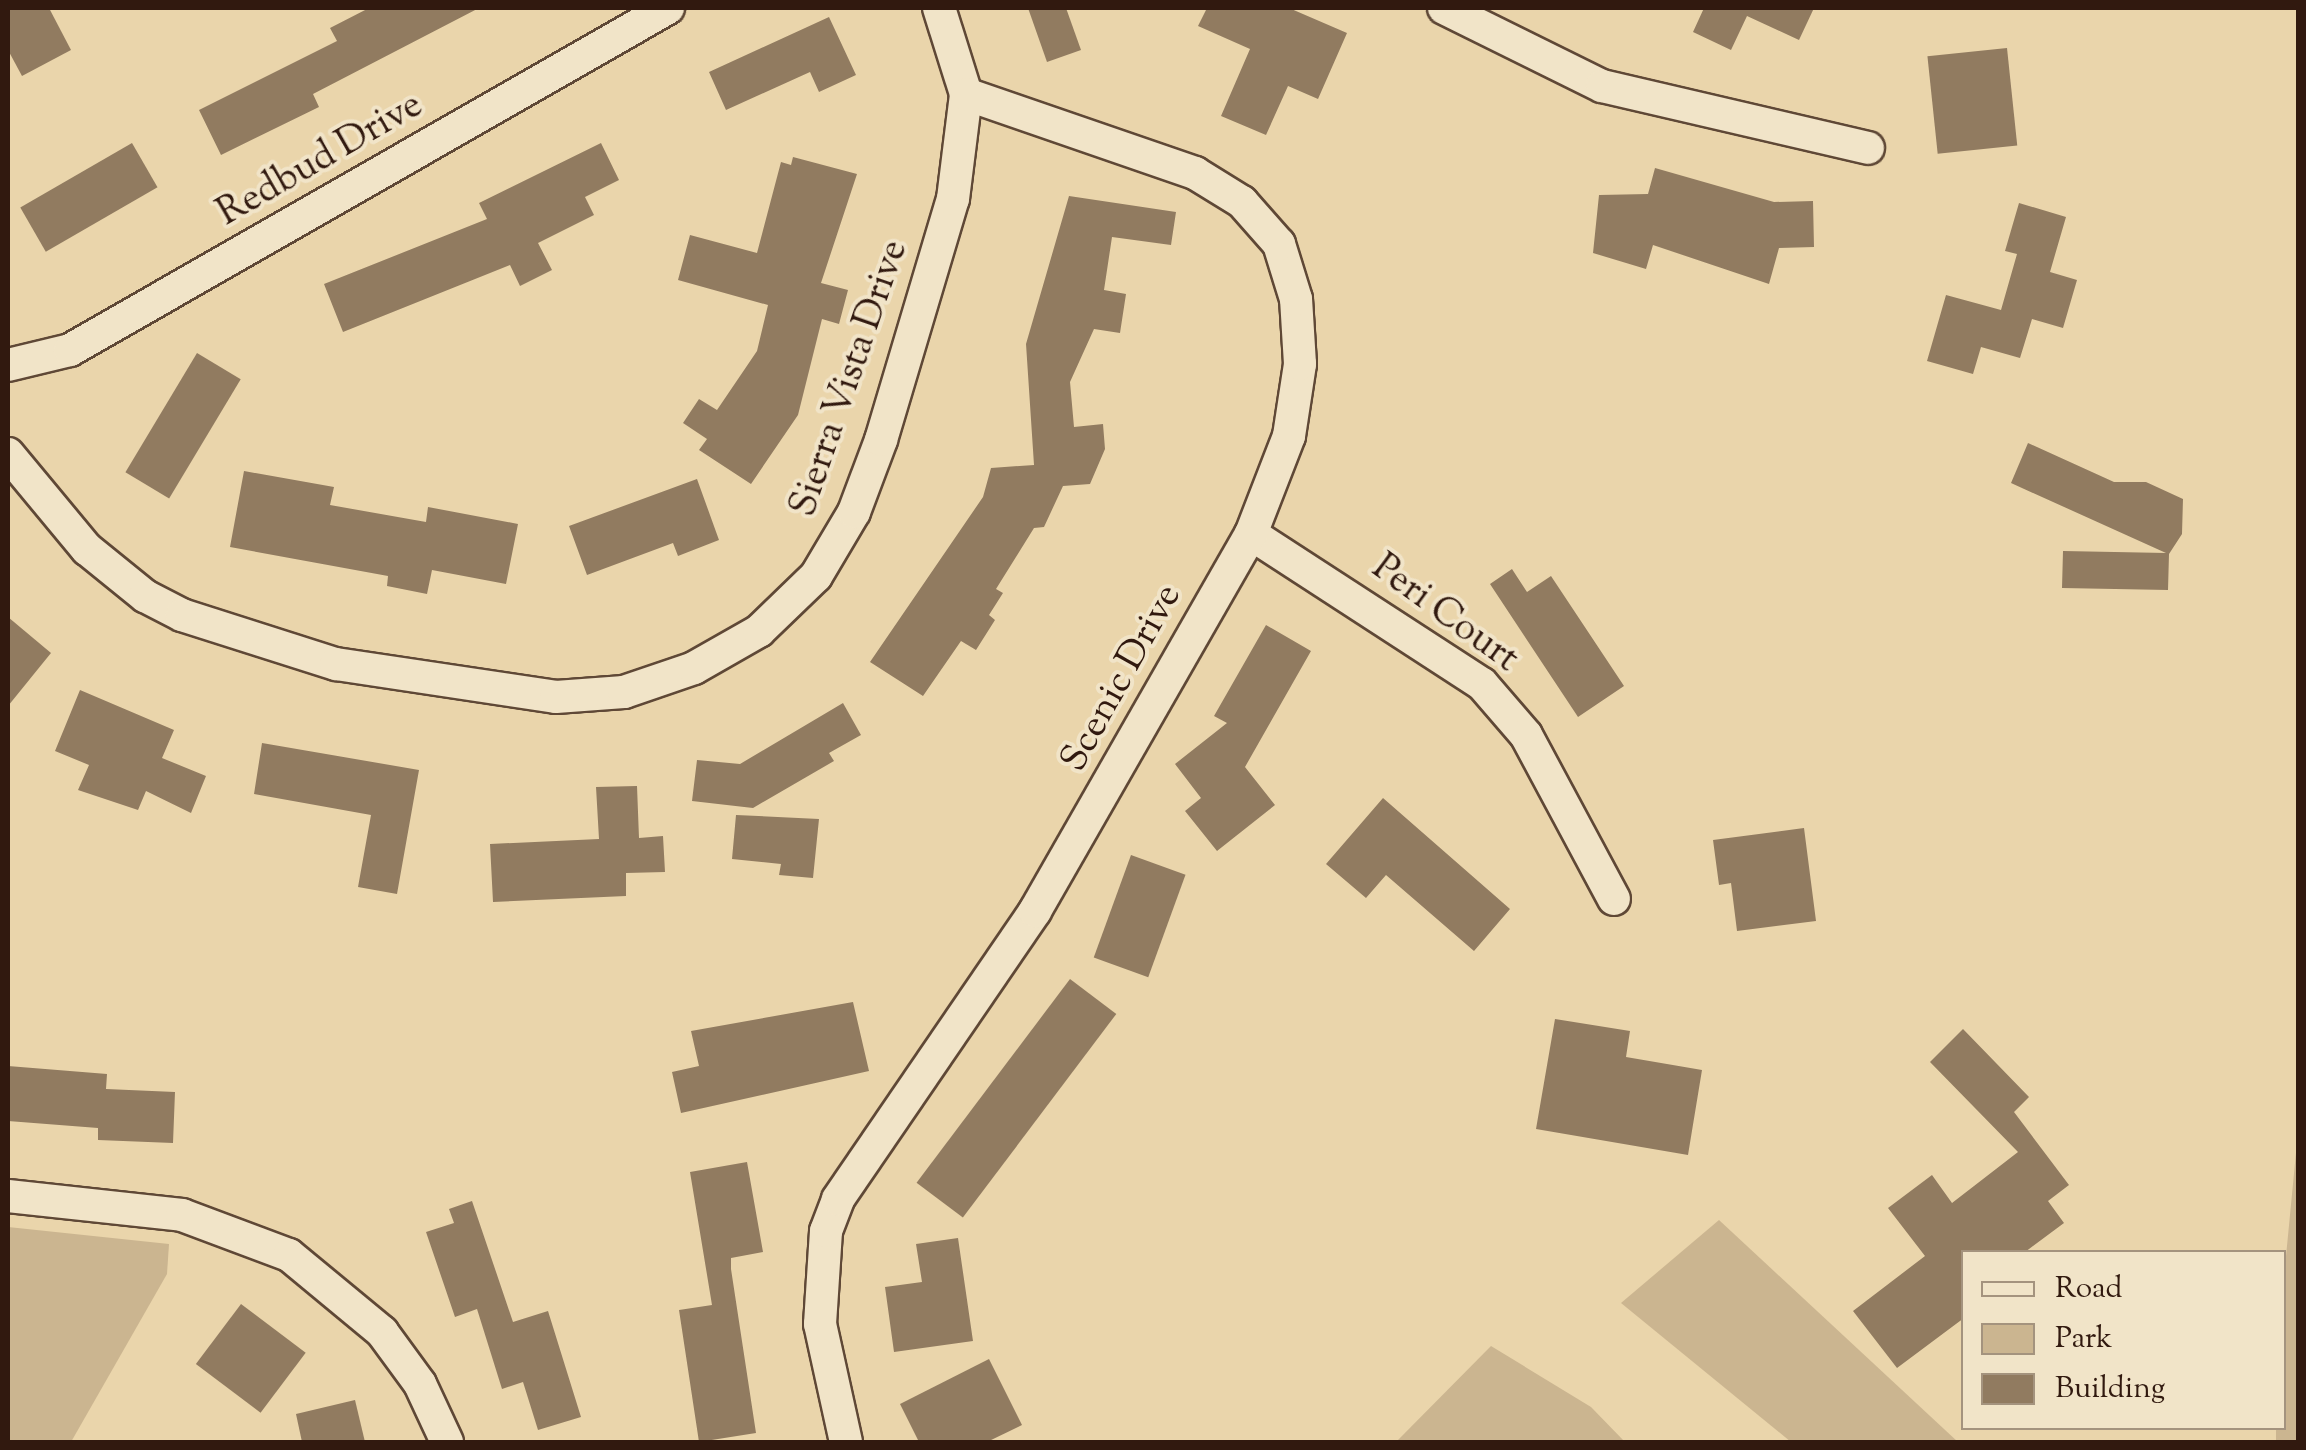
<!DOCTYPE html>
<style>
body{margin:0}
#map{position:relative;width:2306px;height:1450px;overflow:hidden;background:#ead5ab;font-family:"Sorts Mill Goudy",serif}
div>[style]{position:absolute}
.green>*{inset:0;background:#cbb590}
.building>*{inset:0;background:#917b60;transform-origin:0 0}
.roads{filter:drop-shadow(2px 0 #5f4836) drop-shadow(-2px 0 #5f4836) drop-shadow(0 2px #5f4836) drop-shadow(0 -2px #5f4836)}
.street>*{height:32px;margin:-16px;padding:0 16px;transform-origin:16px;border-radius:16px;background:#f1e4c8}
span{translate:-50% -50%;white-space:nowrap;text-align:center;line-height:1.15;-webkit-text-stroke:8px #f1e4c8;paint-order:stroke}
.street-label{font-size:38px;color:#31190f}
.frame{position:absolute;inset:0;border:10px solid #31190f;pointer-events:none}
.legend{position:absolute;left:1961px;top:1250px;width:325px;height:180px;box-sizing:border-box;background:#f1e4c8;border:2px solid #a4937e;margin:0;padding:12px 18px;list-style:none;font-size:30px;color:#31190f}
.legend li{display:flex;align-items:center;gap:20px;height:50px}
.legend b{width:50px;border:2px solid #a4937e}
</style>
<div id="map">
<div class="green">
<div style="clip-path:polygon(2298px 1132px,2298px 1442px,2276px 1442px,2276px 1428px,2284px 1428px,2284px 1277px)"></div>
<div style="clip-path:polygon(1719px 1220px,1958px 1442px,1791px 1442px,1621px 1303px)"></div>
<div style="clip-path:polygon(8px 1227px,169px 1244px,167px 1274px,71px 1442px,8px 1442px)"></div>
<div style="clip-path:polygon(1491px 1346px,1591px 1407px,1625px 1442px,1396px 1442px)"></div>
</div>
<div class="building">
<div style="clip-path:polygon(8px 8px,49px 8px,71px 50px,22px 76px,8px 50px)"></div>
<div style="clip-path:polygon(369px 8px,479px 8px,313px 94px,319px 107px,221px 155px,199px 110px,337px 41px,330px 28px)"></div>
<div style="clip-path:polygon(1028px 8px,1066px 8px,1081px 50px,1047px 62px)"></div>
<div style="clip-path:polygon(1207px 8px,1289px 8px,1347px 33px,1318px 99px,1288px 86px,1266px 135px,1221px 116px,1250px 49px,1198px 26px)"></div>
<div style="clip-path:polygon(1704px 8px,1814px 8px,1799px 40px,1747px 16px,1731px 50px,1693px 32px)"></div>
<div style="clip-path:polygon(829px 17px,856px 75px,819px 92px,810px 72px,726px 110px,709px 72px)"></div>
<div style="left:2007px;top:48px;width:98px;height:80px;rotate:84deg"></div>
<div style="left:132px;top:143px;width:51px;height:129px;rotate:60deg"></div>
<div style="clip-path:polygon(601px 143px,619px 180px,585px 197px,594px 215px,538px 243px,552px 270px,520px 286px,510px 265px,343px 332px,324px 284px,487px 219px,479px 203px)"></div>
<div style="clip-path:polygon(793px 157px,857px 174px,821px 283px,848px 290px,839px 324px,822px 319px,798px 415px,751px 484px,699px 450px,707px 439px,683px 423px,699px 399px,717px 410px,757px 351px,768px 305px,678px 280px,690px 235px,757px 253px,781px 162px,791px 165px)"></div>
<div style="clip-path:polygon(1655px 168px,1774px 202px,1813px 201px,1814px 247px,1779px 248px,1769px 284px,1653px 245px,1646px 269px,1593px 253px,1599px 195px,1648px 194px)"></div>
<div style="clip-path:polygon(1069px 196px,1176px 212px,1171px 245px,1112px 237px,1104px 290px,1126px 294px,1120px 333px,1094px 329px,1070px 382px,1074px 427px,1103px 424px,1105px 449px,1090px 484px,1063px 486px,1044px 527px,1034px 528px,996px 589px,1003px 593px,989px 615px,995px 620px,976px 650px,961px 641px,923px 696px,870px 662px,983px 497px,991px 468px,1034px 465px,1026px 344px)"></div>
<div style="clip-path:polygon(2019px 203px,2066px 217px,2050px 272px,2077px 280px,2063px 328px,2032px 319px,2020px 358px,1981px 347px,1973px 374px,1927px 361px,1946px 295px,2001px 310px,2017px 254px,2005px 251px)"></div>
<div style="left:197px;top:353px;width:51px;height:139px;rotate:31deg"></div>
<div style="clip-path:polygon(2028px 443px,2114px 482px,2146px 482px,2183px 499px,2182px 534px,2169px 554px,2168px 590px,2062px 588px,2063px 551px,2166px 553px,2011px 483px)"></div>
<div style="clip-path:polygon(244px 471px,334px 487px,330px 505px,426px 522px,428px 507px,518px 524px,506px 584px,432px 570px,427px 594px,387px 586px,388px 576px,230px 547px)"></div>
<div style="clip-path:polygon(697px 479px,719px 540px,678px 556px,673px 543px,587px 575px,569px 526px)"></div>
<div style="clip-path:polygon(1512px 569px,1527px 592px,1551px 576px,1624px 686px,1578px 717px,1490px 584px)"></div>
<div style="clip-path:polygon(8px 617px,51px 653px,8px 706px)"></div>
<div style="clip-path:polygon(1266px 625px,1311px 651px,1245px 767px,1275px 805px,1217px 851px,1185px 811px,1201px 798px,1175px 764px,1227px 723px,1214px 716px)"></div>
<div style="clip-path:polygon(80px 690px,174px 730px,162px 758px,206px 776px,191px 813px,146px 791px,138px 810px,78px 790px,89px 765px,55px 751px)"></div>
<div style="clip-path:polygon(843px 703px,861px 735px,829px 753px,834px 761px,753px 808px,692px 801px,697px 760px,740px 764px)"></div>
<div style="clip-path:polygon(262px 743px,419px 770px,397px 894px,358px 887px,371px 815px,254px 794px)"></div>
<div style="clip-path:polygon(637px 786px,639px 838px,663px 836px,665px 872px,626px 873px,626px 896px,493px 902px,490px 844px,599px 839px,596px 787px)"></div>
<div style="clip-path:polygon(1383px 798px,1510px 909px,1474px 951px,1386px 875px,1366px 898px,1326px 864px)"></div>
<div style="clip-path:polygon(736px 815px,819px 819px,813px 878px,779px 875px,781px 864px,732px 859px)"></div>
<div style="clip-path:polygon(1804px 828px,1816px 921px,1737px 931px,1731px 883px,1719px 885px,1713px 840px)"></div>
<div style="left:1131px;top:855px;width:58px;height:109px;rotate:20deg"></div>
<div style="left:1070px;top:979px;width:58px;height:255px;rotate:37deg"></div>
<div style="clip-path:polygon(853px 1002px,869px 1071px,681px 1113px,672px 1072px,699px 1066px,691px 1031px)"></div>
<div style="clip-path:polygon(1555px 1019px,1630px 1031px,1626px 1057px,1702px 1070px,1688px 1155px,1536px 1129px)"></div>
<div style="clip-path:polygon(1963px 1029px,2029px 1097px,2014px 1112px,2069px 1185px,2048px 1201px,2064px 1223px,2025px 1252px,1964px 1252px,1964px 1318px,1897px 1368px,1853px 1311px,1925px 1256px,1888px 1208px,1932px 1175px,1952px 1203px,2018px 1152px,1930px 1062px)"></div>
<div style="clip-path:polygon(8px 1066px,107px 1074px,106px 1089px,175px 1092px,173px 1143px,98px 1140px,98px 1128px,8px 1121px)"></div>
<div style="clip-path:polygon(747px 1162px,763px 1252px,731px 1258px,731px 1269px,756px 1433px,699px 1442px,679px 1310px,712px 1305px,690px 1172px)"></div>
<div style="clip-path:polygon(472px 1201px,513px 1322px,548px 1311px,581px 1417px,538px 1430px,523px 1382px,502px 1389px,477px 1309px,455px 1317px,426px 1232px,454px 1223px,449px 1209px)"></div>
<div style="clip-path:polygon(958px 1238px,973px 1341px,894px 1352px,885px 1287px,922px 1282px,916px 1244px)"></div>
<div style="left:241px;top:1304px;width:81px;height:75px;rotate:37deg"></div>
<div style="clip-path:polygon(989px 1359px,1022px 1425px,987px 1442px,919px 1442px,900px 1404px)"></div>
<div style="clip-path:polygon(355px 1400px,365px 1442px,302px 1442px,296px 1414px)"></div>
</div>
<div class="roads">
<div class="street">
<div style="left:1444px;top:8px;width:176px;rotate:26.3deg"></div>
<div style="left:1602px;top:86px;width:273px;rotate:13.1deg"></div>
<div style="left:8px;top:365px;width:64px;rotate:-13.6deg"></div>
<div style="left:70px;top:350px;width:689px;rotate:-29.77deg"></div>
<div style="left:8px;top:454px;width:124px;rotate:50.3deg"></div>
<div style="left:87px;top:549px;width:75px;rotate:39deg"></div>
<div style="left:145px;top:596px;width:42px;rotate:27.2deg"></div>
<div style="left:182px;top:615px;width:162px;rotate:17.7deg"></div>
<div style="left:336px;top:664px;width:222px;rotate:8.5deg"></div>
<div style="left:556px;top:697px;width:68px;rotate:-4.2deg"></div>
<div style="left:624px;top:692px;width:74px;rotate:-18.9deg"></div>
<div style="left:694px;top:668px;width:75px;rotate:-29.6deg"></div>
<div style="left:759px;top:631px;width:79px;rotate:-44deg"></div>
<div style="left:816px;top:576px;width:74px;rotate:-59.3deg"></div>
<div style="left:854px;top:512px;width:77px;rotate:-69.4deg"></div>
<div style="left:881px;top:440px;width:252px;rotate:-73.4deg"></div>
<div style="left:953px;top:199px;width:106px;rotate:-82.9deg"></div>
<div style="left:966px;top:94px;width:90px;rotate:-107.4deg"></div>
<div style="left:1251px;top:534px;width:275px;rotate:33deg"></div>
<div style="left:1482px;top:684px;width:67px;rotate:49.2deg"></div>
<div style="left:1526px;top:735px;width:186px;rotate:61.8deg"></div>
<div style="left:8px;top:1196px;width:175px;rotate:6.2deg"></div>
<div style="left:182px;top:1215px;width:114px;rotate:20.5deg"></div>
<div style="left:289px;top:1255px;width:121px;rotate:39.6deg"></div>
<div style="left:382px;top:1332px;width:64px;rotate:53.8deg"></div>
<div style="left:420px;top:1384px;width:64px;rotate:65deg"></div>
<div style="left:846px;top:1442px;width:121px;rotate:-102.4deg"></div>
<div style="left:820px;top:1324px;width:93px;rotate:-86.3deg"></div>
<div style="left:826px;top:1231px;width:34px;rotate:-69deg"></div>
<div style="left:838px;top:1199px;width:349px;rotate:-55.6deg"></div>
<div style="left:1035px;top:911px;width:434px;rotate:-60.2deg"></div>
<div style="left:1251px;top:534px;width:105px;rotate:-68.8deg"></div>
<div style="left:1289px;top:436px;width:73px;rotate:-81.3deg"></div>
<div style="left:1300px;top:364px;width:65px;rotate:-93.5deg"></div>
<div style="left:1296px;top:299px;width:58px;rotate:-107.2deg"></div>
<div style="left:1279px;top:244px;width:56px;rotate:-131.4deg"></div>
<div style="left:1242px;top:202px;width:55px;rotate:-148.3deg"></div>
<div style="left:1195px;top:173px;width:242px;rotate:-161deg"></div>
</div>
</div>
<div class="street-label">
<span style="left:321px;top:161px;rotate:-30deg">Redbud Drive</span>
<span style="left:851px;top:379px;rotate:-71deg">Sierra Vista Drive</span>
<span style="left:1444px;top:615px;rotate:36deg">Peri Court</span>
<span style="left:1123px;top:679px;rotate:-61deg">Scenic Drive</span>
</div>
<div class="frame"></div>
<ul class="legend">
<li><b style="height:12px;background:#f1e4c8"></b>Road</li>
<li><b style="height:28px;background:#cbb590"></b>Park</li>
<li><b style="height:28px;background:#917b60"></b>Building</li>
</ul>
</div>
